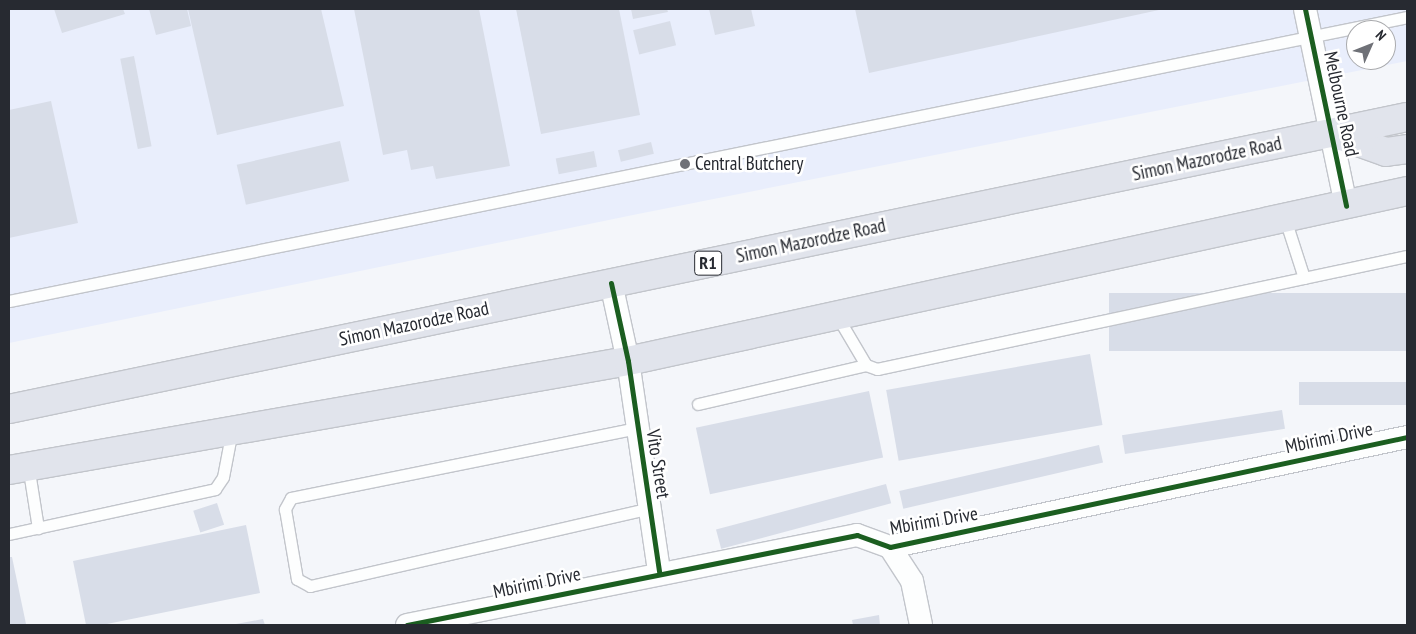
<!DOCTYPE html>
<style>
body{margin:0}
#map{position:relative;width:1416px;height:634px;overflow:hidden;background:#f4f6fa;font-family:"PT Sans Narrow",sans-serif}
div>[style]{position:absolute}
.built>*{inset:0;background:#e9eefc}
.building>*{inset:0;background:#d8dde8;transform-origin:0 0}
.roads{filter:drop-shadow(1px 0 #c2c5cb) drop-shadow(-1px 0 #c2c5cb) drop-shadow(0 1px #c2c5cb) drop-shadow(0 -1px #c2c5cb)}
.lane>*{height:11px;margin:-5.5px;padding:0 5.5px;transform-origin:5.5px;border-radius:5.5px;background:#fdfefe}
.street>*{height:22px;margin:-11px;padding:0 11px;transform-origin:11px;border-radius:11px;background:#fdfefe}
.highway>*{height:28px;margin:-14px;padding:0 14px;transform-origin:14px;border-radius:14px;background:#e1e4ec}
.cycleway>*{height:5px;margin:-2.5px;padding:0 2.5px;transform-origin:2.5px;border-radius:2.5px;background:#1b5e20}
.dots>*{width:14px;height:14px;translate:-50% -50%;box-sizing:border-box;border:2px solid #fff;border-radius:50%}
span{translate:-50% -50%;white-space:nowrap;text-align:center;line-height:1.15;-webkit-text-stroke:5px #fff;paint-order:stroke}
.shield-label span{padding:1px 4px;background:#fff;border:1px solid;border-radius:4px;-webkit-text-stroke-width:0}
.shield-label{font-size:18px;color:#272a31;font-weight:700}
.street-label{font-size:19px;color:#272a31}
.poi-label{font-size:19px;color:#272a31}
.left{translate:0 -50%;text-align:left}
.frame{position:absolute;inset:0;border:10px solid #272a31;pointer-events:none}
.north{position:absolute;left:1346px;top:20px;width:50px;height:50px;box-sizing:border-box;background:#fff;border:1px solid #a9aaad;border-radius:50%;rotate:46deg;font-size:14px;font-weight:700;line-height:20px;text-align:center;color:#272a31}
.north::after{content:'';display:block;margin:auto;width:18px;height:22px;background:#6f7177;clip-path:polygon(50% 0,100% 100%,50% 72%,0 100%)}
</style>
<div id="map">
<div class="built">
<div style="clip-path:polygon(evenodd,9px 9px,1407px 9px,1407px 61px,633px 215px,9px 343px,9px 9px,1356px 30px,1386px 30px,1386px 60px,1356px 60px,1356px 30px)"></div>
</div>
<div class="building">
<div style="clip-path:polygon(54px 9px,123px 9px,125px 14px,62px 33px)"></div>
<div style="clip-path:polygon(149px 9px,187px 9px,191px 26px,156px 35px)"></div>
<div style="clip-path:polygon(188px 9px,321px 9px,344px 106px,217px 135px)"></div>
<div style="clip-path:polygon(354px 9px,479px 9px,510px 166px,436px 179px,433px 166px,411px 170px,407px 150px,383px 155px)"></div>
<div style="clip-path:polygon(516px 9px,619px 9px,640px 115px,541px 134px)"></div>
<div style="clip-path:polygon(631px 9px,667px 9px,668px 12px,633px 19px)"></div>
<div style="clip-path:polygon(709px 9px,751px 9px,755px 26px,715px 35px)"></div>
<div style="clip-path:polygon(855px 9px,1159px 9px,1159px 10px,869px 73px)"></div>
<div style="left:670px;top:21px;width:25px;height:38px;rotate:76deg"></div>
<div style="left:134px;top:56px;width:92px;height:14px;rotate:79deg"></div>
<div style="clip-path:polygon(51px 101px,78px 223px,9px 238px,9px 110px)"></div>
<div style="left:340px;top:141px;width:41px;height:106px;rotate:77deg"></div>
<div style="left:651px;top:142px;width:12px;height:34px;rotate:76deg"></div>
<div style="left:594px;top:151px;width:16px;height:39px;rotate:79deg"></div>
<div style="left:1407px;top:293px;width:58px;height:298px;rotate:90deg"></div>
<div style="left:1090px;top:354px;width:72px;height:207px;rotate:80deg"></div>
<div style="left:1407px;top:382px;width:23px;height:108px;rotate:90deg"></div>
<div style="left:869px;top:391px;width:68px;height:177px;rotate:78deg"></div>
<div style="left:1282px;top:410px;width:19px;height:162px;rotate:81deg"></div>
<div style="left:1099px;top:445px;width:18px;height:205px;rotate:77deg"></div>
<div style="left:886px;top:484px;width:20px;height:176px;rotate:75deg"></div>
<div style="left:217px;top:503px;width:23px;height:25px;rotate:72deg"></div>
<div style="clip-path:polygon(246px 525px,260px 593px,102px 625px,86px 625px,73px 561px)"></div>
<div style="clip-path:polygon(9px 557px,12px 557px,26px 624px,9px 625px)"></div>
<div style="clip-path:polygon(879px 615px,880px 625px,853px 625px,852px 620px)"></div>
<div style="clip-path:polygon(263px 619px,265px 625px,236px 625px,236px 624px)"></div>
</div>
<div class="roads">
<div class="lane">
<div style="left:1285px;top:219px;width:62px;rotate:72.1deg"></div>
<div style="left:9px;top:301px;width:1427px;rotate:-11.48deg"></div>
<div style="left:837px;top:316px;width:57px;rotate:59.4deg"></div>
<div style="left:866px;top:365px;width:12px;rotate:20deg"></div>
<div style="left:877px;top:369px;width:542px;rotate:-12.04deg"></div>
<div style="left:698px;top:404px;width:172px;rotate:-13.1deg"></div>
<div style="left:637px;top:428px;width:353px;rotate:168.6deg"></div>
<div style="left:291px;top:498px;width:13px;rotate:119deg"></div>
<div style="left:285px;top:509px;width:71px;rotate:80.3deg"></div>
<div style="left:297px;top:579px;width:15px;rotate:28deg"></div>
<div style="left:310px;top:586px;width:349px;rotate:-12.9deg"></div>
<div style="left:28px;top:465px;width:64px;rotate:81deg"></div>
<div style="left:9px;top:534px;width:211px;rotate:-12.3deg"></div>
<div style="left:215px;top:489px;width:14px;rotate:-56deg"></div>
<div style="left:223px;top:477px;width:48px;rotate:-79.2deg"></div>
</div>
<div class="street">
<div style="left:1305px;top:9px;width:201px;rotate:78.2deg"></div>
<div style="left:611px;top:283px;width:80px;rotate:77.7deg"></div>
<div style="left:628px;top:361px;width:213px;rotate:81.6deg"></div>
<div style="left:890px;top:547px;width:40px;rotate:57.1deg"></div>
<div style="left:912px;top:581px;width:45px;rotate:78.4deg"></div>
<div style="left:407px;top:625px;width:459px;rotate:-11.3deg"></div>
<div style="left:857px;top:535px;width:35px;rotate:20deg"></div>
<div style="left:890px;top:547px;width:529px;rotate:-12.01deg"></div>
</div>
<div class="highway">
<div style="left:1333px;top:133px;width:56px;rotate:19.7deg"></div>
<div style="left:1386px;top:152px;width:21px;rotate:-8deg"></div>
<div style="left:9px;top:409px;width:1428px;rotate:-11.8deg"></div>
<div style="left:9px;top:470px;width:629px;rotate:-9.99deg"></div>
<div style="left:628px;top:361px;width:797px;rotate:-12.31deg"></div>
</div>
</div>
<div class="cycleway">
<div style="left:1305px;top:9px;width:201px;rotate:78.2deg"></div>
<div style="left:611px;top:283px;width:80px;rotate:77.7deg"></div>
<div style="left:628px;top:361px;width:213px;rotate:81.6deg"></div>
<div style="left:407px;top:625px;width:459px;rotate:-11.3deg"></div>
<div style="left:857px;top:535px;width:35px;rotate:20deg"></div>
<div style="left:890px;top:547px;width:529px;rotate:-12.01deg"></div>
</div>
<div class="dots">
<div style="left:685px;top:164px;background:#6f7177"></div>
</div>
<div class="shield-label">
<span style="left:708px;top:263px">R1</span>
</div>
<div class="street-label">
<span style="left:1341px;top:104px;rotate:78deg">Melbourne Road</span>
<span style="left:1207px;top:159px;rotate:-12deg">Simon Mazorodze Road</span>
<span style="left:811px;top:241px;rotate:-12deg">Simon Mazorodze Road</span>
<span style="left:414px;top:324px;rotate:-12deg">Simon Mazorodze Road</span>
<span style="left:1329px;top:438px;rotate:-12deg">Mbirimi Drive</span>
<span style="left:658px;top:464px;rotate:81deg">Vito Street</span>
<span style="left:934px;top:521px;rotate:-10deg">Mbirimi Drive</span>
<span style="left:537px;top:583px;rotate:-12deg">Mbirimi Drive</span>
</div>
<div class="poi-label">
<span class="left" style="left:695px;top:164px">Central Butchery</span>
</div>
<div class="frame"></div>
<div class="north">N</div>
</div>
